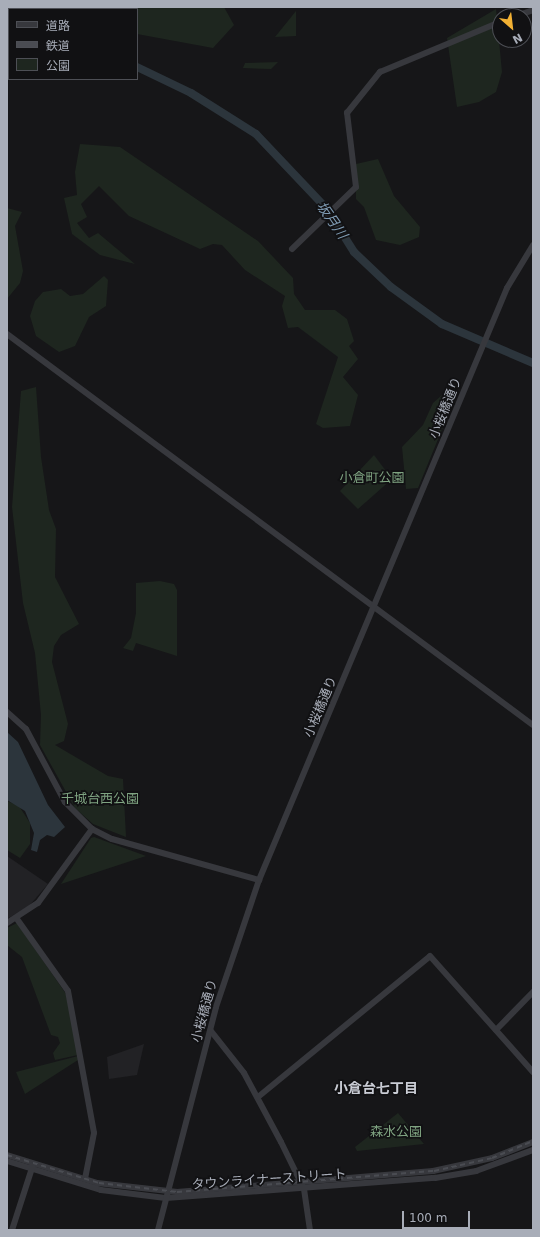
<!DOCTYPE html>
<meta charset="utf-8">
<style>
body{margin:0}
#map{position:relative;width:540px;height:1237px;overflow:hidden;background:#161618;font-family:"DejaVu Sans","Noto Sans JP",sans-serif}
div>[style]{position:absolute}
.built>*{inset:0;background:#222225}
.green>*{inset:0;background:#1e261f}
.water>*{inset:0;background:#2c353c}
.river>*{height:8px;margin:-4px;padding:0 4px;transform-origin:4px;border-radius:4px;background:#2c353c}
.minor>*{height:6px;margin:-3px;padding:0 3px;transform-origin:3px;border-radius:3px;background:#37383d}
.rail>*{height:1.5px;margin-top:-0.75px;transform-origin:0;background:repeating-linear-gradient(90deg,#4a4c52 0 5px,transparent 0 9px)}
span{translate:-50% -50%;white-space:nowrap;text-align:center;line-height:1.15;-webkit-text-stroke:3.5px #111113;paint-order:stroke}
.street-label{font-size:13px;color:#a8adb8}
.park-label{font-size:13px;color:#7fa381}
.water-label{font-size:14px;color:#7f9bb3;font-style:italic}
.neighbourhood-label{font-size:14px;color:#c9ccd4;font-weight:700}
.frame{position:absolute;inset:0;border:8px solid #a8adb8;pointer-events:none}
.legend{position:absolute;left:8px;top:8px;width:130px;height:72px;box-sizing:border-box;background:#111113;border:1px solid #4d4f55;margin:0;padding:5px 7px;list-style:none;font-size:12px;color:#a8adb8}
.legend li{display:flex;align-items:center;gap:8px;height:20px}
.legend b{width:20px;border:1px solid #4d4f55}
.north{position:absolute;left:492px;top:8px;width:40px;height:40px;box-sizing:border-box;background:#111113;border:1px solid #4d4f55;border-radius:50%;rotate:152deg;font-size:11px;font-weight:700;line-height:16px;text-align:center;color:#a8adb8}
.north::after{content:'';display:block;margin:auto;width:14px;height:18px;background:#f2b134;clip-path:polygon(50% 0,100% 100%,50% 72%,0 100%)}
.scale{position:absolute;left:402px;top:1211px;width:68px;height:18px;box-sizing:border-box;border:2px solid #a8adb8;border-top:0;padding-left:5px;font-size:12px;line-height:14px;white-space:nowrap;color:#a8adb8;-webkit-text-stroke:3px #111113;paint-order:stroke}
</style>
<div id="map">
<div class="built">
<div style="clip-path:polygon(7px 856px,48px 884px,29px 906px,7px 919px)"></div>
<div style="clip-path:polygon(144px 1044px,137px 1075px,109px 1079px,107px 1057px)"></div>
</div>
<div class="green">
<div style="clip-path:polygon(88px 7px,224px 7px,234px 25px,213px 48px,137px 34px,137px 9px)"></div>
<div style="clip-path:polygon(496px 9px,502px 72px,496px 92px,479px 102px,457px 107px,447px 38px)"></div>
<div style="clip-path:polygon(296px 11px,296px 36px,275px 37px)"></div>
<div style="clip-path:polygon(278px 62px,271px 69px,243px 68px,245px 63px)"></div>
<div style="clip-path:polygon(80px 144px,120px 147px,258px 241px,293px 278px,294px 294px,305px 310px,335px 310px,347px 319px,354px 341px,349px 346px,358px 359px,343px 377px,358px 395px,350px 426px,323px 428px,316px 424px,338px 357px,298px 327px,288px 328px,282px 306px,285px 296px,245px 270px,222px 245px,213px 244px,200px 249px,129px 216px,99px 186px,81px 204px,87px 217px,77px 223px,89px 238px,98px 233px,135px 264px,100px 255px,72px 234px,64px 198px,77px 195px,75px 172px)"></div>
<div style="clip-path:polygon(378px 159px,394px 196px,420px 227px,419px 237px,400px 245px,376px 240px,364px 207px,356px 199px,356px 164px)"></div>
<div style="clip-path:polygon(7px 208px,22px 212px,15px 226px,23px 271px,20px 283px,7px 299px)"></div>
<div style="clip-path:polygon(104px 276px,108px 280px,106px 306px,89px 317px,75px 346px,59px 352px,36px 336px,30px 316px,35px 301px,43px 292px,61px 289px,70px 296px,83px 294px)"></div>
<div style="clip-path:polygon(36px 387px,41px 457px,49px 510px,56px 529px,55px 577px,79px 624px,61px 635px,54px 646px,52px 662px,68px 724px,64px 741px,55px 745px,108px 776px,123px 779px,126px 837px,93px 824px,75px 808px,40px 745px,41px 715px,35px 653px,23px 603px,12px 507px,21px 391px)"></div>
<div style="clip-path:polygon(442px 395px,450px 400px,450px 410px,418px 488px,406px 489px,402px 447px,423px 425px,433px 403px)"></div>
<div style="clip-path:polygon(374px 455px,392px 479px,358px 509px,340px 491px)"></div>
<div style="clip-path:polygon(160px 581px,174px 584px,177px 590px,177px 656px,136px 643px,133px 651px,123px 648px,131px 638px,136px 613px,136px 583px)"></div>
<div style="clip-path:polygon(7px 801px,19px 806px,30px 823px,30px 844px,20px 858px,7px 850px)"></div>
<div style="clip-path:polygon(94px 837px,146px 856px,61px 884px,91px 838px)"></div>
<div style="clip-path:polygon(17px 923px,66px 994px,78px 1055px,55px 1060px,53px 1053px,60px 1043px,58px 1037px,51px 1035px,22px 957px,7px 945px,7px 928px)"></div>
<div style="clip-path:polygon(78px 1056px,78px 1060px,25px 1094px,16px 1072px)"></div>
<div style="clip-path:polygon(398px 1113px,424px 1144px,357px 1151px,355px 1147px)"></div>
</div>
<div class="water">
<div style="clip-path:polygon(7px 732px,18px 742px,48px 805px,65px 827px,54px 837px,47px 835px,40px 840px,37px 852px,31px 850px,34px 833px,25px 811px,7px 800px)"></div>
</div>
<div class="river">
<div style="left:47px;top:7px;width:3px;rotate:45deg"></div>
<div style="left:137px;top:67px;width:60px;rotate:25.7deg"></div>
<div style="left:191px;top:93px;width:77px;rotate:32.2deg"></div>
<div style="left:256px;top:134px;width:103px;rotate:46.6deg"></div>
<div style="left:327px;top:209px;width:51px;rotate:57.9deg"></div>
<div style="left:354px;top:252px;width:51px;rotate:43.4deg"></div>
<div style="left:391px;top:287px;width:63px;rotate:36deg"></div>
<div style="left:442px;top:324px;width:99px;rotate:23.2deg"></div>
</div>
<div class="minor">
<div style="left:516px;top:16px;width:18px;rotate:-19deg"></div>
<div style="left:292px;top:249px;width:89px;rotate:-44.1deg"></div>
<div style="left:356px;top:187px;width:75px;rotate:-96.9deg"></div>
<div style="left:347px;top:113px;width:53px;rotate:-51.2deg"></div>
<div style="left:380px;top:72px;width:130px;rotate:-22.6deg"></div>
<div style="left:7px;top:334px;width:655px;rotate:36.63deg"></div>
<div style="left:7px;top:712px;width:25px;rotate:42deg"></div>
<div style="left:26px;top:729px;width:83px;rotate:61.9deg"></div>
<div style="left:65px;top:802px;width:38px;rotate:45deg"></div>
<div style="left:92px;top:829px;width:22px;rotate:27deg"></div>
<div style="left:112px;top:839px;width:153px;rotate:15.6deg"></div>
<div style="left:17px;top:919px;width:88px;rotate:54.7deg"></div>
<div style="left:68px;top:991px;width:144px;rotate:79.6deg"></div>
<div style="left:94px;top:1133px;width:47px;rotate:101.1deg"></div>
<div style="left:7px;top:923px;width:37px;rotate:-33deg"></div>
<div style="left:38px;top:903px;width:92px;rotate:-53.9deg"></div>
<div style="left:496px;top:1030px;width:53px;rotate:-45.8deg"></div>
<div style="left:211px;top:1031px;width:53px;rotate:51.8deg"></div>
<div style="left:244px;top:1073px;width:78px;rotate:61.8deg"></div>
<div style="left:281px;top:1142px;width:52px;rotate:63.9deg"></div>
<div style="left:304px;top:1189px;width:41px;rotate:81.7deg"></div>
<div style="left:258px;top:1097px;width:222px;rotate:-39.3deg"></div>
<div style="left:430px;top:956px;width:155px;rotate:48.4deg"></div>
<div style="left:7px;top:1155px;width:94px;rotate:17.3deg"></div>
<div style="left:97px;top:1183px;width:81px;rotate:6.4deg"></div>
<div style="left:177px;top:1192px;width:257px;rotate:-4.7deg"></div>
<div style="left:433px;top:1171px;width:60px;rotate:-12.4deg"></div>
<div style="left:492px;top:1158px;width:44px;rotate:-21.3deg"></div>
<div style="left:7px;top:1161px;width:98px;rotate:17.1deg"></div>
<div style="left:101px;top:1190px;width:65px;rotate:7deg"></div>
<div style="left:166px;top:1198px;width:270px;rotate:-4.3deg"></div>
<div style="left:435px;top:1178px;width:42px;rotate:-9.7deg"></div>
<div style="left:476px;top:1171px;width:61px;rotate:-20.2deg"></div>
<div style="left:12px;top:1230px;width:68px;rotate:-72.1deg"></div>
<div style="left:158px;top:1230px;width:230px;rotate:-75.4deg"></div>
<div style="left:216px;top:1007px;width:134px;rotate:-71.3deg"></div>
<div style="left:259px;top:880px;width:642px;rotate:-67.27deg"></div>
<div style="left:507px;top:288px;width:50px;rotate:-58.8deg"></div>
</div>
<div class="rail">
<div style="left:7px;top:1155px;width:96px;rotate:16.9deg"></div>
<div style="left:99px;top:1183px;width:79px;rotate:6.6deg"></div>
<div style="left:177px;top:1192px;width:258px;rotate:-4.7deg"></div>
<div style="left:434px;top:1171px;width:59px;rotate:-12.6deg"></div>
<div style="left:492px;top:1158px;width:44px;rotate:-22.5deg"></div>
</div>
<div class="street-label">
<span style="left:446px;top:408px;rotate:-68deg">小桜橋通り</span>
<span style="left:321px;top:707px;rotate:-67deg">小桜橋通り</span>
<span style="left:205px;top:1011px;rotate:-75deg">小桜橋通り</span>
<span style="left:269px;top:1180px;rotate:-4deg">タウンライナーストリート</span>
</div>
<div class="park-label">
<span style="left:372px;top:478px">小倉町公園</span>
<span style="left:100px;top:799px">千城台西公園</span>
<span style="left:396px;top:1132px">森水公園</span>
</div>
<div class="water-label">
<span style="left:332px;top:220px;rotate:55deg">坂月川</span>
</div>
<div class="neighbourhood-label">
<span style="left:376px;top:1088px">小倉台七丁目</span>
</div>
<div class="frame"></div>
<ul class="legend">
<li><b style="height:5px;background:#37383d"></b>道路</li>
<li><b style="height:5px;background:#4a4c52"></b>鉄道</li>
<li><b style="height:11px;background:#1e261f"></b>公園</li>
</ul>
<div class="north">N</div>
<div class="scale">100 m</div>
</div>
